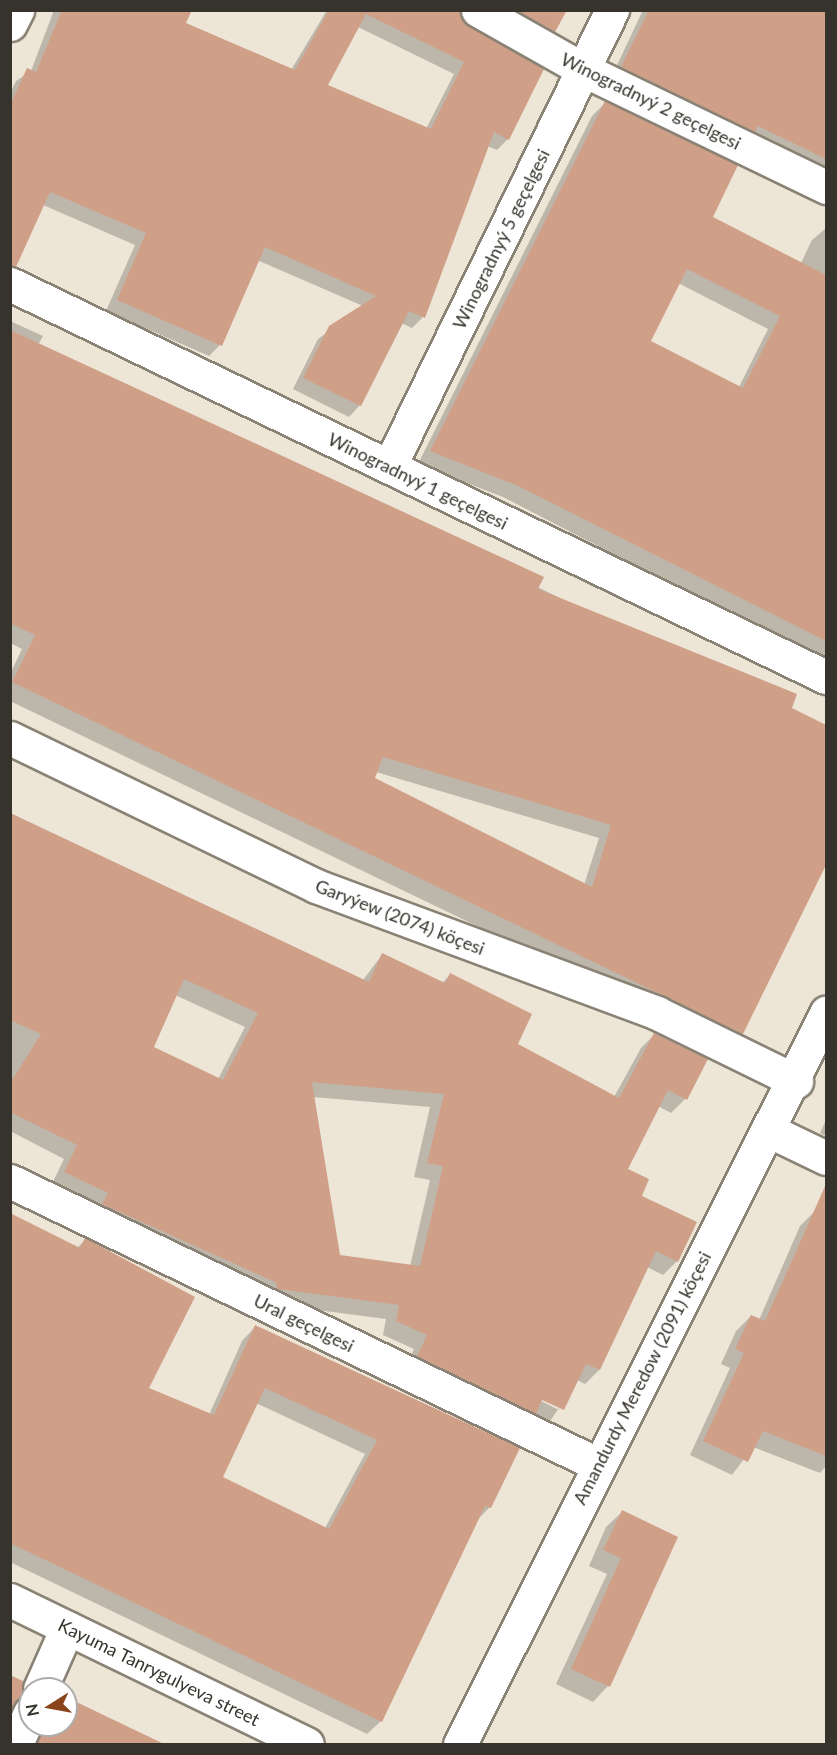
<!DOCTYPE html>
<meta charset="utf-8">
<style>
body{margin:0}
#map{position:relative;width:837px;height:1755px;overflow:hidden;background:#ede5d6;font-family:Lato,sans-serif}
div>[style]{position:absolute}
.shadow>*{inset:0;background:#0003}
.building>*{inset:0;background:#d09f88}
.roads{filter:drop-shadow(2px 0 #898275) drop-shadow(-2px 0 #898275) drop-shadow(0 2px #898275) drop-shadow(0 -2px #898275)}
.minor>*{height:33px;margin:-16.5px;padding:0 16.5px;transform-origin:16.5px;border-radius:16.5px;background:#fff}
span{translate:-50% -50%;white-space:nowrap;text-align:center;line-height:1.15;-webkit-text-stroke:5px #fff;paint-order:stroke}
.street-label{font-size:18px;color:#36332d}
.frame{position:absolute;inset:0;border:12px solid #36332d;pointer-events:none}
.north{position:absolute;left:18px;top:1677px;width:60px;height:60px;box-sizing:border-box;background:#fff;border:2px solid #afadab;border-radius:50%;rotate:259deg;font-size:16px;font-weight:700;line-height:24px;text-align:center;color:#36332d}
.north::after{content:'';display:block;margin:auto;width:21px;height:27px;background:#89441c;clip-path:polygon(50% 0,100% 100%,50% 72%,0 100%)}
</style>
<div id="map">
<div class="shadow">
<div style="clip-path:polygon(evenodd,54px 10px,190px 10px,184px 24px,291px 70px,327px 10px,460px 10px,508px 139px,497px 150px,487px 146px,423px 317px,412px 328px,401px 323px,360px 405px,349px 417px,293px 389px,318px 339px,363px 306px,257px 260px,220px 345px,209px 356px,106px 311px,135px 245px,43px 205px,10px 264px,10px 93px,16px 81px,31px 71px,54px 10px,358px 27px,454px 74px,426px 129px,326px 86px,358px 27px)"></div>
<div style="clip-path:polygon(486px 10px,564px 10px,542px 43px)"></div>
<div style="clip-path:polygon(643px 10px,826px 10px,826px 178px,610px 80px)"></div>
<div style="clip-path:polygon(evenodd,605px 103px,711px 218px,801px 263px,812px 240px,826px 228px,826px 664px,503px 497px,418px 464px,592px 116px,605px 103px,678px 283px,768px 329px,739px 387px,649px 342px,678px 283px)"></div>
<div style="clip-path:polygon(evenodd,10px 321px,43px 336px,38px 345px,826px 727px,826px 861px,742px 1033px,728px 1047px,10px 701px,10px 674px,22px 649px,10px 643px,10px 321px,376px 772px,599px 838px,584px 885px,373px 779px,376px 772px)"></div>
<div style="clip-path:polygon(evenodd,10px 813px,363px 980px,382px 955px,442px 983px,450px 975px,516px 1045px,614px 1097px,641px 1048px,655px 1034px,685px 1099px,671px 1113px,658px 1106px,626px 1169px,677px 1261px,663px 1275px,647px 1267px,599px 1370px,585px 1384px,577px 1380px,549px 1423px,404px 1371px,414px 1349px,383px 1335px,386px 1319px,264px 1303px,51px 1186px,64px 1159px,10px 1131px,10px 813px,175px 995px,245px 1027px,218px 1079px,152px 1048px,175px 995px,10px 813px,313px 1097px,430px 1107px,414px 1177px,430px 1180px,410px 1266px,339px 1256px,313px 1097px,10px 813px,536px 1395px,559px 1406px,559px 1410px,535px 1398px,536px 1395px)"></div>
<div style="clip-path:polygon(826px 1120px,826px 1136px,820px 1133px)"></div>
<div style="clip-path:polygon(814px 1212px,826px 1217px,826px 1261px,812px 1294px,826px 1301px,826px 1466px,820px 1473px,753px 1447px,732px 1475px,690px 1455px,730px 1368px,721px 1364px,736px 1331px,751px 1316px,759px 1320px,800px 1226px)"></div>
<div style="clip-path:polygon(evenodd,10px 1214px,77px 1248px,85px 1240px,147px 1389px,209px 1415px,242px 1341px,255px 1327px,490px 1507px,476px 1521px,381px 1721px,367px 1734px,10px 1562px,10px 1214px,256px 1403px,365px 1454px,325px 1528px,221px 1478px,256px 1403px)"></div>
<div style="clip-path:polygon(622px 1512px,676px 1537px,608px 1686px,593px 1702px,556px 1684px,607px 1574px,589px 1566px,606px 1527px)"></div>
<div style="clip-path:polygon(66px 1699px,160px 1744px,31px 1744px,35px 1725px,66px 1725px)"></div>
</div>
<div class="building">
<div style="clip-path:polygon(evenodd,62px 10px,192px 10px,186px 23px,295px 70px,329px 10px,459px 10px,469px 26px,544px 69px,509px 140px,494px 132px,425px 318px,409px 311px,361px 406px,303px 378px,329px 326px,376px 296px,265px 247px,222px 346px,117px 300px,146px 233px,50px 192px,16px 267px,10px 266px,10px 105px,27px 68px,36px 72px,62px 10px,366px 14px,464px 62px,431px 129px,328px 85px,366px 14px)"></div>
<div style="clip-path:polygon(517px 10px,567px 10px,555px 32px)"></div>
<div style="clip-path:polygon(649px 10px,826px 10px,826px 159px,758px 126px,755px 132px,621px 67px)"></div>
<div style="clip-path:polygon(evenodd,605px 101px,738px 165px,713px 217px,826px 275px,826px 641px,516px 485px,430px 451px,605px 101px,687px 269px,780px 316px,743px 388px,651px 341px,687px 269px)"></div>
<div style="clip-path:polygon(evenodd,10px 330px,544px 577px,538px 589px,797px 694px,792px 708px,826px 725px,826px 865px,743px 1034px,12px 682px,35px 635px,10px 623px,10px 330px,383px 757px,611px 825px,592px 887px,375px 778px,383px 757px)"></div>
<div style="clip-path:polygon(evenodd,10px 813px,369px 982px,382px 953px,445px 983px,450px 973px,532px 1014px,518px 1044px,619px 1098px,654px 1033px,708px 1059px,687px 1100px,668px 1090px,628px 1169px,649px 1179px,642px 1196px,697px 1222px,678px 1262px,656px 1251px,600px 1370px,586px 1364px,564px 1410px,542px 1400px,536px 1414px,417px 1356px,427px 1335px,396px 1321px,399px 1305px,278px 1289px,275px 1282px,102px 1204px,108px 1193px,64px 1172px,77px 1145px,10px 1112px,10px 1083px,41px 1034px,10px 1020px,10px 813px,184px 979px,258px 1013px,223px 1080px,154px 1047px,184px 979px,10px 813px,312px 1082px,444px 1094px,427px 1163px,443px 1166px,420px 1266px,340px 1255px,312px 1082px)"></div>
<div style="clip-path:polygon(826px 1184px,826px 1456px,763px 1431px,748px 1462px,703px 1441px,744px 1353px,735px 1349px,751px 1315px,765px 1321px)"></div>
<div style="clip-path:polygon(evenodd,10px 1213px,80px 1248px,85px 1238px,195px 1297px,149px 1388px,214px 1415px,255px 1325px,520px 1448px,491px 1508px,485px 1506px,382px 1722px,10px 1543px,10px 1213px,265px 1388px,377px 1440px,329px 1529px,223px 1477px,265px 1388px)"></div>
<div style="clip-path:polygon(622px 1510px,678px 1537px,610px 1687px,571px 1669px,621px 1558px,603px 1550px)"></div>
<div style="clip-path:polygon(10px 1675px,23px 1681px,23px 1696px,10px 1711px)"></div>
<div style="clip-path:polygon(66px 1697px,164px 1744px,36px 1744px,45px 1725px,66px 1725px)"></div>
</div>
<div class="roads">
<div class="minor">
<div style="left:478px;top:10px;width:122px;rotate:29.5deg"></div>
<div style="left:584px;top:70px;width:269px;rotate:25.8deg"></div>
<div style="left:10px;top:24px;width:16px;rotate:-63deg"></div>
<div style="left:10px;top:284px;width:906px;rotate:25.72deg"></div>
<div style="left:389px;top:467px;width:509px;rotate:-63.99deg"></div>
<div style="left:10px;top:738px;width:340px;rotate:25.8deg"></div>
<div style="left:316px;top:886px;width:364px;rotate:20.4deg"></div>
<div style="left:657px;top:1013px;width:155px;rotate:26.1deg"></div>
<div style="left:770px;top:1131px;width:62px;rotate:25.7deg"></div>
<div style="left:10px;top:1181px;width:652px;rotate:25.74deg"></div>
<div style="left:10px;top:1600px;width:330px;rotate:25.9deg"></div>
<div style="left:40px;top:1689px;width:67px;rotate:-66.1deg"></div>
<div style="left:16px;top:1744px;width:34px;rotate:-66deg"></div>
<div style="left:460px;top:1744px;width:818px;rotate:-63.4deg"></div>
</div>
</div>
<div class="street-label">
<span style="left:651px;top:101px;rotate:26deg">Winogradnyý 2 geçelgesi</span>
<span style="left:501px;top:239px;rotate:-64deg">Winogradnyý 5 geçelgesi</span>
<span style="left:418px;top:481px;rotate:26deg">Winogradnyý 1 geçelgesi</span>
<span style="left:400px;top:917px;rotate:21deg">Garyýew (2074) köçesi</span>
<span style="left:304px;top:1323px;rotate:26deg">Ural geçelgesi</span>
<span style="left:642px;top:1378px;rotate:-63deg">Amandurdy Meredow (2091) köçesi</span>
<span style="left:159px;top:1672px;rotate:26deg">Kayuma Tanrygulyeva street</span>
</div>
<div class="frame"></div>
<div class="north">N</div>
</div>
